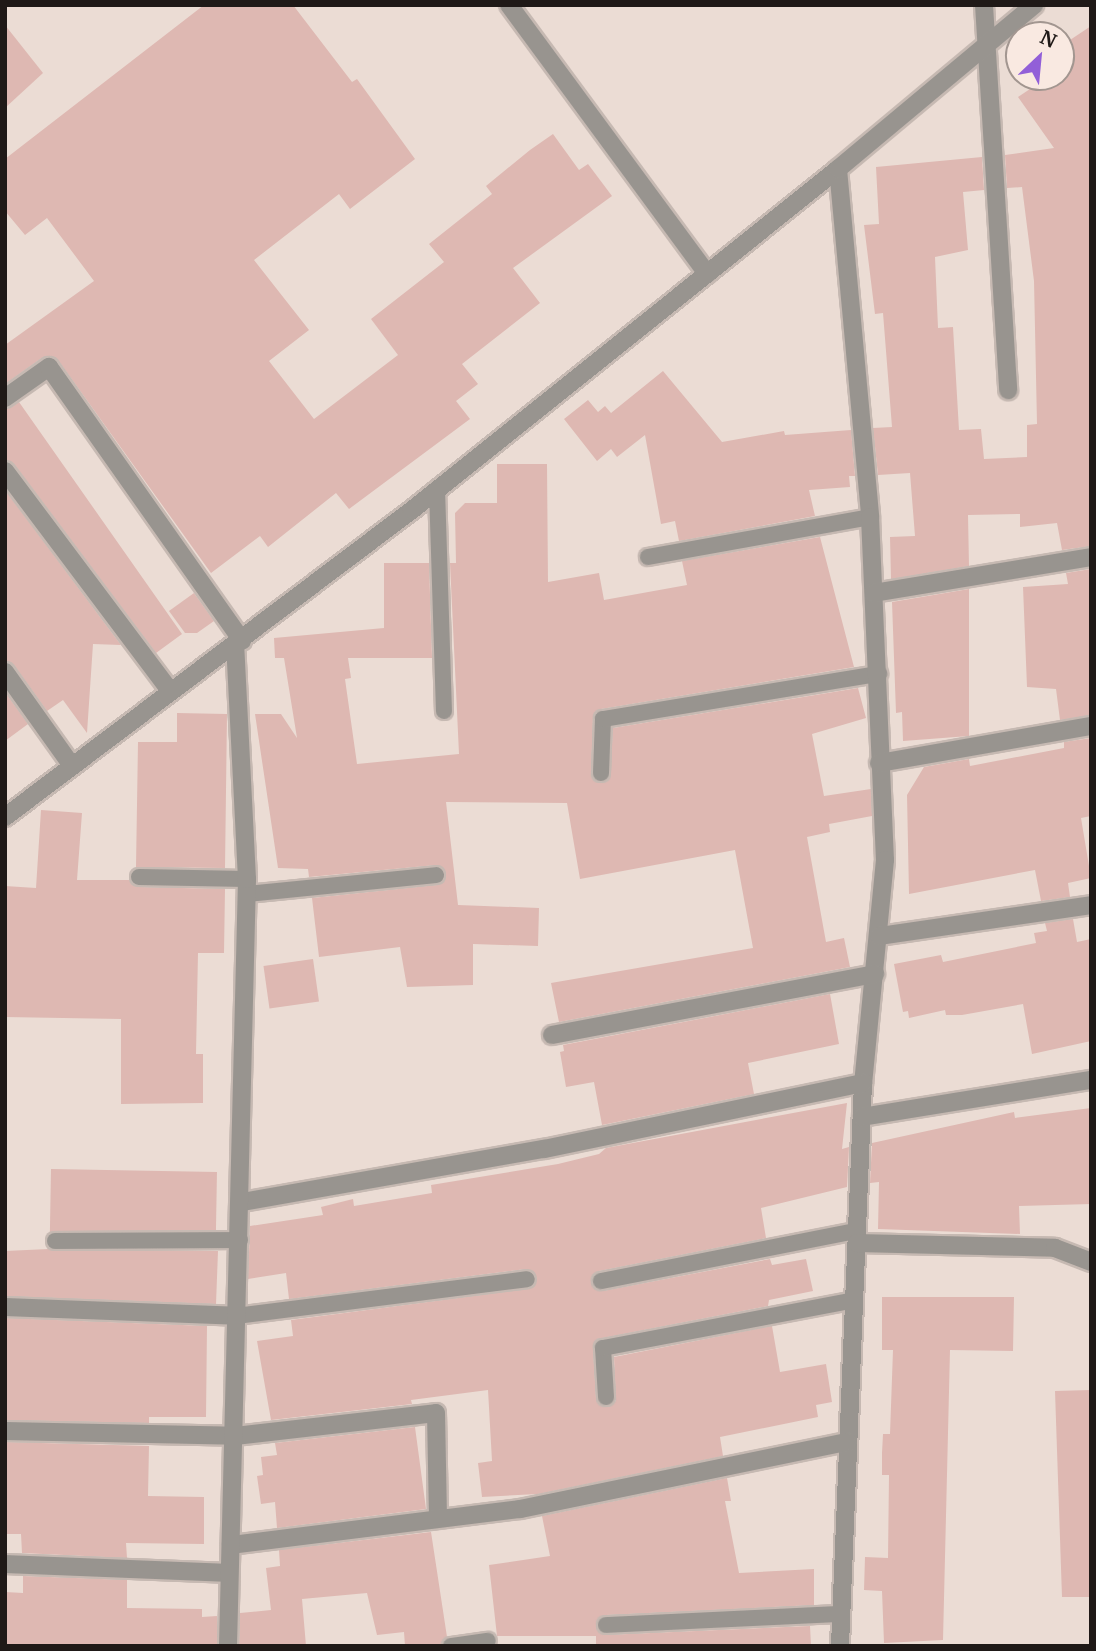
<!DOCTYPE html>
<style>
body{margin:0}
#map{position:relative;width:1096px;height:1651px;overflow:hidden;background:#ebdcd4;font-family:Merriweather,serif}
div>[style]{position:absolute}
.building>*{inset:0;background:#deb8b2;transform-origin:0 0}
.roads{filter:drop-shadow(2px 0 #c6b9b2) drop-shadow(-2px 0 #c6b9b2) drop-shadow(0 2px #c6b9b2) drop-shadow(0 -2px #c6b9b2)}
.service>*{height:16px;margin:-8px;padding:0 8px;transform-origin:8px;border-radius:8px;background:#98948f}
.minor>*{height:18px;margin:-9px;padding:0 9px;transform-origin:9px;border-radius:9px;background:#98948f}
.tertiary>*{height:18px;margin:-9px;padding:0 9px;transform-origin:9px;border-radius:9px;background:#98948f}
span{translate:-50% -50%;white-space:nowrap;text-align:center;line-height:1.15;-webkit-text-stroke:5px #f9e9e1;paint-order:stroke}
.frame{position:absolute;inset:0;border:7px solid #1f1917;pointer-events:none}
.north{position:absolute;left:1005px;top:21px;width:70px;height:70px;box-sizing:border-box;background:#f9e9e1;border:2px solid #a29690;border-radius:50%;rotate:26deg;font-size:19px;font-weight:700;line-height:28px;text-align:center;color:#1f1917}
.north::after{content:'';display:block;margin:auto;width:24px;height:32px;background:#925fd8;clip-path:polygon(50% 0,100% 100%,50% 72%,0 100%)}
</style>
<div id="map">
<div class="building">
<div style="clip-path:polygon(204px 5px,293px 5px,352px 82px,357px 79px,415px 159px,350px 209px,339px 194px,254px 260px,309px 330px,269px 361px,314px 419px,398px 355px,371px 319px,444px 262px,429px 244px,492px 194px,486px 186px,530px 150px,553px 134px,579px 170px,588px 164px,612px 196px,513px 268px,540px 303px,462px 364px,478px 384px,456px 401px,470px 419px,349px 509px,336px 493px,268px 547px,260px 536px,211px 573px,58px 360px,43px 357px,5px 384px,5px 345px,94px 281px,47px 218px,25px 235px,5px 211px,5px 159px)"></div>
<div style="clip-path:polygon(5px 25px,43px 73px,5px 108px)"></div>
<div style="clip-path:polygon(1091px 26px,1091px 546px,1062px 550px,1057px 523px,1020px 527px,1020px 514px,968px 515px,969px 566px,891px 579px,890px 537px,915px 536px,910px 473px,878px 475px,873px 428px,892px 427px,883px 313px,875px 314px,864px 225px,879px 224px,876px 167px,982px 157px,984px 190px,963px 192px,968px 250px,935px 257px,938px 328px,953px 327px,959px 430px,981px 429px,984px 459px,1027px 457px,1027px 425px,1037px 424px,1034px 281px,1022px 187px,1007px 188px,1005px 155px,1054px 148px,1018px 97px,1048px 77px,1061px 77px,1061px 46px)"></div>
<div style="clip-path:polygon(663px 371px,722px 442px,784px 431px,785px 435px,851px 430px,855px 476px,849px 476px,850px 487px,809px 490px,815px 516px,679px 541px,675px 521px,661px 524px,645px 435px,617px 457px,611px 449px,597px 461px,564px 419px,588px 400px,598px 412px,605px 406px,611px 413px)"></div>
<div style="clip-path:polygon(19px 402px,182px 634px,156px 653px,14px 464px,5px 460px,5px 409px)"></div>
<div style="clip-path:polygon(497px 464px,547px 464px,548px 582px,599px 573px,604px 600px,687px 585px,682px 561px,820px 537px,854px 667px,601px 709px,593px 718px,591px 773px,600px 783px,610px 778px,613px 728px,858px 688px,866px 718px,812px 734px,824px 796px,871px 789px,872px 816px,829px 824px,830px 832px,807px 837px,826px 942px,844px 938px,850px 967px,559px 1022px,551px 983px,753px 948px,735px 850px,580px 879px,567px 803px,446px 802px,458px 905px,539px 908px,538px 946px,473px 944px,473px 985px,407px 987px,400px 947px,319px 957px,312px 898px,437px 885px,446px 873px,436px 865px,309px 877px,308px 869px,278px 868px,255px 714px,281px 714px,297px 738px,284px 658px,275px 658px,274px 638px,384px 628px,384px 563px,429px 563px,432px 658px,348px 658px,351px 678px,345px 679px,357px 764px,459px 754px,450px 563px,456px 563px,455px 513px,465px 503px,497px 503px)"></div>
<div style="clip-path:polygon(5px 490px,121px 645px,93px 644px,87px 733px,63px 700px,47px 711px,14px 665px,5px 661px)"></div>
<div style="clip-path:polygon(1091px 569px,1091px 715px,1060px 720px,1056px 689px,1027px 687px,1023px 587px,1068px 584px,1066px 573px)"></div>
<div style="clip-path:polygon(969px 589px,969px 736px,903px 741px,902px 712px,896px 713px,892px 602px)"></div>
<div style="clip-path:polygon(194px 593px,214px 621px,197px 633px,185px 633px,169px 611px)"></div>
<div style="clip-path:polygon(5px 692px,28px 724px,5px 741px)"></div>
<div style="clip-path:polygon(177px 713px,227px 714px,225px 868px,136px 867px,138px 742px,177px 742px)"></div>
<div style="clip-path:polygon(1091px 738px,1091px 816px,1081px 818px,1091px 878px,1068px 883px,1070px 897px,1041px 901px,1035px 870px,909px 894px,907px 795px,924px 767px,969px 759px,970px 766px,1064px 748px,1064px 742px)"></div>
<div style="clip-path:polygon(41px 810px,82px 813px,77px 880px,129px 880px,139px 887px,225px 889px,224px 953px,198px 953px,196px 1054px,203px 1054px,203px 1103px,121px 1104px,121px 1019px,5px 1017px,5px 886px,36px 888px)"></div>
<div style="clip-path:polygon(1073px 919px,1077px 942px,1091px 939px,1091px 1041px,1032px 1054px,1023px 1004px,962px 1015px,946px 1015px,945px 1010px,909px 1018px,908px 1011px,903px 1012px,894px 964px,941px 955px,943px 962px,1036px 943px,1034px 933px,1047px 931px,1045px 923px)"></div>
<div style="left:313px;top:959px;width:43px;height:50px;rotate:82deg"></div>
<div style="clip-path:polygon(830px 994px,839px 1044px,748px 1063px,754px 1094px,602px 1125px,594px 1082px,566px 1087px,560px 1052px,564px 1051px,563px 1045px)"></div>
<div style="clip-path:polygon(847px 1103px,842px 1149px,849px 1147px,847px 1187px,761px 1208px,766px 1238px,599px 1271px,591px 1278px,594px 1288px,603px 1291px,770px 1259px,772px 1265px,806px 1259px,813px 1291px,769px 1300px,768px 1306px,597px 1339px,593px 1349px,596px 1398px,606px 1407px,616px 1401px,614px 1357px,772px 1326px,780px 1372px,826px 1364px,832px 1402px,816px 1405px,818px 1417px,720px 1437px,723px 1456px,538px 1494px,482px 1497px,478px 1463px,492px 1461px,488px 1390px,411px 1400px,412px 1404px,271px 1420px,257px 1341px,293px 1336px,291px 1320px,528px 1289px,537px 1278px,526px 1269px,289px 1299px,286px 1273px,248px 1279px,250px 1226px,323px 1215px,321px 1207px,353px 1199px,354px 1206px,432px 1193px,431px 1185px,558px 1164px,599px 1154px,606px 1148px)"></div>
<div style="clip-path:polygon(1091px 1108px,1091px 1204px,1019px 1206px,1020px 1234px,878px 1229px,879px 1182px,870px 1183px,872px 1143px,1014px 1112px,1015px 1118px)"></div>
<div style="left:51px;top:1169px;width:166px;height:63px;rotate:1deg"></div>
<div style="clip-path:polygon(49px 1249px,218px 1251px,216px 1304px,5px 1296px,5px 1251px)"></div>
<div style="clip-path:polygon(882px 1297px,1014px 1297px,1013px 1351px,950px 1350px,943px 1640px,884px 1643px,882px 1591px,864px 1590px,865px 1557px,888px 1558px,889px 1475px,882px 1475px,882px 1453px,883px 1434px,890px 1434px,893px 1350px,882px 1350px)"></div>
<div style="clip-path:polygon(5px 1318px,207px 1326px,206px 1417px,149px 1417px,149px 1423px,5px 1420px)"></div>
<div style="clip-path:polygon(1091px 1390px,1091px 1597px,1062px 1597px,1055px 1391px)"></div>
<div style="clip-path:polygon(415px 1427px,426px 1509px,277px 1528px,275px 1502px,261px 1504px,257px 1476px,263px 1475px,261px 1457px,277px 1455px,275px 1443px)"></div>
<div style="clip-path:polygon(5px 1442px,149px 1446px,148px 1496px,204px 1497px,204px 1544px,126px 1543px,127px 1558px,22px 1553px,21px 1534px,5px 1534px)"></div>
<div style="clip-path:polygon(727px 1478px,731px 1501px,725px 1501px,739px 1573px,814px 1569px,814px 1605px,606px 1615px,597px 1620px,597px 1630px,606px 1635px,810px 1626px,811px 1646px,596px 1646px,596px 1636px,497px 1636px,489px 1565px,550px 1556px,542px 1516px)"></div>
<div style="clip-path:polygon(431px 1532px,447px 1637px,441px 1646px,405px 1646px,404px 1632px,377px 1635px,367px 1593px,302px 1599px,306px 1646px,239px 1646px,240px 1613px,271px 1610px,266px 1568px,280px 1566px,279px 1550px)"></div>
<div style="clip-path:polygon(23px 1576px,127px 1580px,127px 1608px,202px 1609px,202px 1617px,217px 1616px,217px 1646px,5px 1646px,5px 1592px,23px 1593px)"></div>
</div>
<div class="roads">
<div class="service">
<div style="left:437px;top:489px;width:222px;rotate:88.2deg"></div>
<div style="left:648px;top:557px;width:226px;rotate:-10.2deg"></div>
<div style="left:601px;top:773px;width:54px;rotate:-87.9deg"></div>
<div style="left:603px;top:719px;width:280px;rotate:-9.3deg"></div>
<div style="left:139px;top:877px;width:108px;rotate:1.1deg"></div>
<div style="left:247px;top:894px;width:190px;rotate:-5.7deg"></div>
<div style="left:55px;top:1241px;width:185px;rotate:-0.3deg"></div>
<div style="left:601px;top:1281px;width:261px;rotate:-11.1deg"></div>
<div style="left:236px;top:1316px;width:293px;rotate:-7.2deg"></div>
<div style="left:606px;top:1397px;width:49px;rotate:-93.5deg"></div>
<div style="left:603px;top:1348px;width:256px;rotate:-10.8deg"></div>
<div style="left:606px;top:1625px;width:235px;rotate:-2.7deg"></div>
<div style="left:451px;top:1646px;width:37px;rotate:-8deg"></div>
</div>
<div class="minor">
<div style="left:984px;top:5px;width:386px;rotate:86.4deg"></div>
<div style="left:838px;top:169px;width:349px;rotate:84.7deg"></div>
<div style="left:870px;top:517px;width:343px;rotate:87.5deg"></div>
<div style="left:885px;top:860px;width:224px;rotate:95.6deg"></div>
<div style="left:863px;top:1083px;width:563px;rotate:92.34deg"></div>
<div style="left:5px;top:398px;width:54px;rotate:-35.2deg"></div>
<div style="left:49px;top:367px;width:335px;rotate:54.8deg"></div>
<div style="left:5px;top:471px;width:275px;rotate:53.1deg"></div>
<div style="left:874px;top:593px;width:220px;rotate:-9.4deg"></div>
<div style="left:5px;top:672px;width:115px;rotate:54.5deg"></div>
<div style="left:879px;top:763px;width:215px;rotate:-9.9deg"></div>
<div style="left:879px;top:936px;width:214px;rotate:-8.3deg"></div>
<div style="left:552px;top:1035px;width:329px;rotate:-10.7deg"></div>
<div style="left:862px;top:1117px;width:232px;rotate:-9.2deg"></div>
<div style="left:242px;top:1202px;width:307px;rotate:-10deg"></div>
<div style="left:544px;top:1149px;width:326px;rotate:-11.7deg"></div>
<div style="left:857px;top:1243px;width:198px;rotate:1.4deg"></div>
<div style="left:1055px;top:1248px;width:39px;rotate:21deg"></div>
<div style="left:5px;top:1307px;width:231px;rotate:2.2deg"></div>
<div style="left:5px;top:1431px;width:230px;rotate:1.2deg"></div>
<div style="left:235px;top:1436px;width:202px;rotate:-6.5deg"></div>
<div style="left:436px;top:1413px;width:104px;rotate:88.9deg"></div>
<div style="left:231px;top:1545px;width:291px;rotate:-7.1deg"></div>
<div style="left:520px;top:1509px;width:334px;rotate:-11.6deg"></div>
<div style="left:5px;top:1564px;width:223px;rotate:2.3deg"></div>
<div style="left:228px;top:1646px;width:767px;rotate:-88.58deg"></div>
<div style="left:247px;top:879px;width:233px;rotate:-92.9deg"></div>
</div>
<div class="tertiary">
<div style="left:509px;top:5px;width:334px;rotate:53.6deg"></div>
<div style="left:5px;top:817px;width:510px;rotate:-37.03deg"></div>
<div style="left:412px;top:510px;width:546px;rotate:-38.68deg"></div>
<div style="left:838px;top:169px;width:256px;rotate:-39.9deg"></div>
</div>
</div>
<div class="frame"></div>
<div class="north">N</div>
</div>
